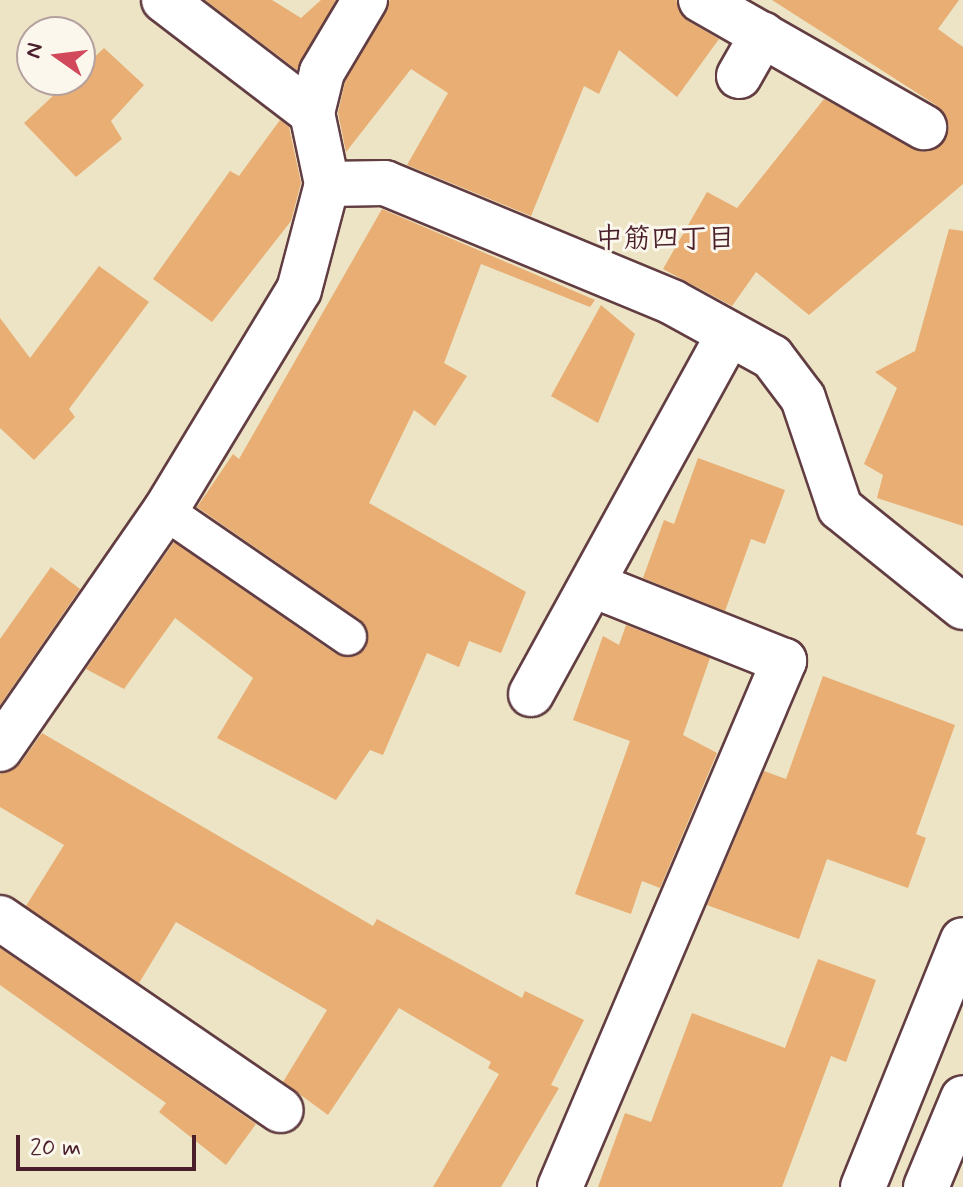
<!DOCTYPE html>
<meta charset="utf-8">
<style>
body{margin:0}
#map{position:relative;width:963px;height:1187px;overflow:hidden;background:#ece4c5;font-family:Mynerve,"Klee One",sans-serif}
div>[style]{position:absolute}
.building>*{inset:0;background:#e8ae73}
.roads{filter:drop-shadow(2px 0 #623d42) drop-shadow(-2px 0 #623d42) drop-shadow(0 2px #623d42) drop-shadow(0 -2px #623d42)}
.lane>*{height:36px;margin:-18px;padding:0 18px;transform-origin:18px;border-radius:18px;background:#fff}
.street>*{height:44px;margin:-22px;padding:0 22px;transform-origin:22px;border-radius:22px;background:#fff}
.highway>*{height:44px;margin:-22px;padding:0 22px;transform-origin:22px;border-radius:22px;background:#fff}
span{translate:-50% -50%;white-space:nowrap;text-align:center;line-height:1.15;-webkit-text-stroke:6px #fbf7ec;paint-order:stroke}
.neighbourhood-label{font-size:28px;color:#4a1f2b;font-weight:700}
.north{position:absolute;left:16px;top:16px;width:80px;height:80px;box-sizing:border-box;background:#fbf7ec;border:2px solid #b4a19f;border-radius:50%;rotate:284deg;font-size:22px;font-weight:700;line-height:32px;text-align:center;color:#4a1f2b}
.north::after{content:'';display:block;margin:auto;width:28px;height:36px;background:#d1495b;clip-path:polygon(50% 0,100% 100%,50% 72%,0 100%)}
.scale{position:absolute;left:16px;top:1135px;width:180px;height:36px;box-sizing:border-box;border:4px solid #4a1f2b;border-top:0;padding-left:10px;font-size:24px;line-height:28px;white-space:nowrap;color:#4a1f2b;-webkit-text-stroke:6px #fbf7ec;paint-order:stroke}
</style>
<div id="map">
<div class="building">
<div style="clip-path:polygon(205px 0,272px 0,301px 18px,321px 0,336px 0,297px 70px)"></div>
<div style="clip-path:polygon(390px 0,676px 0,688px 21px,719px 39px,677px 97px,619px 50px,599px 94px,584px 86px,531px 216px,407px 165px,448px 93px,411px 69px,346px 152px,338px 113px,345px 82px)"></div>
<div style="clip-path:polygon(772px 0,959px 0,938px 29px,963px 47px,963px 184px,809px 315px,756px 272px,732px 306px,663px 269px,707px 192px,737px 208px,824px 99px,923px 152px,945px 140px,949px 126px,936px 105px)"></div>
<div style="clip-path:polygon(104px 48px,144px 85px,111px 121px,122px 139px,76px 177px,24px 123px,70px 80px,80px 80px,80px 71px)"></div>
<div style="clip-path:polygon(280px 120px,289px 127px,301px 183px,291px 221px,212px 322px,153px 279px,230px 171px,239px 176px)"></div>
<div style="clip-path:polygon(382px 209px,595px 300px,590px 307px,481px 264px,444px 363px,467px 376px,435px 426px,414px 410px,369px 503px,526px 592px,501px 653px,469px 641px,459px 667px,427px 653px,383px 755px,370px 750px,336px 800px,217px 738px,253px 678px,175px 618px,124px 689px,86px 669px,174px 542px,336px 654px,356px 656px,366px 648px,360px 620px,197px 507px,233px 454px,239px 459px)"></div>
<div style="clip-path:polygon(949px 229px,963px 231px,963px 526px,877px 498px,883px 475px,864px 464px,897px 388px,875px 372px,915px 351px)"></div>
<div style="clip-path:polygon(99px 266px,149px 302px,69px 409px,75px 417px,34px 460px,0 428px,0 318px,30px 358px)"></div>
<div style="clip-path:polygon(601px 305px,635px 334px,598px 423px,551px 396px)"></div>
<div style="clip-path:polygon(698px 458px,785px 490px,765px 544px,751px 539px,725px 611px,643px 578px,664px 520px,674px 524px)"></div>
<div style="clip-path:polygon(51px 567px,80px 589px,0 705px,0 639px)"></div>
<div style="clip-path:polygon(626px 625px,710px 658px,683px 735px,717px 753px,660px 888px,642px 881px,631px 914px,575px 894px,630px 741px,573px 720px,603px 636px,619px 645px)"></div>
<div style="clip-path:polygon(823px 676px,955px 725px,916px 834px,926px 838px,908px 888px,827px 859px,799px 939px,707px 905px,764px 771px,786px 779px)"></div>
<div style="clip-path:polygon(42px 733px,373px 926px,377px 919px,522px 998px,525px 991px,584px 1020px,551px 1085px,559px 1088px,501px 1187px,433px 1187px,499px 1074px,488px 1068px,491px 1062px,399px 1008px,328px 1115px,283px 1082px,327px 1010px,176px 922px,139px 983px,26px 906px,64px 845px,0 807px,0 774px,20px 764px)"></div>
<div style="clip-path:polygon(0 948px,256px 1124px,226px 1165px,159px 1112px,166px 1103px,0 985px)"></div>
<div style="clip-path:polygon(818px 959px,876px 980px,846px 1062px,831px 1056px,782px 1187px,598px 1187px,625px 1113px,651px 1122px,692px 1013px,785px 1048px)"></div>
</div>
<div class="roads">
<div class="lane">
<div style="left:165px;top:511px;width:222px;rotate:34.5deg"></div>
</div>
<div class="street">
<div style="left:164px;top:0;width:186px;rotate:37.4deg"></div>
<div style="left:701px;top:0;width:257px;rotate:29.7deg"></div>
<div style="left:739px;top:76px;width:48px;rotate:-60.3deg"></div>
<div style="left:327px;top:184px;width:58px;rotate:-1deg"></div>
<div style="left:385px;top:183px;width:311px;rotate:22.5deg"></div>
<div style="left:672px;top:302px;width:114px;rotate:28.8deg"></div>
<div style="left:772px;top:357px;width:51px;rotate:52.9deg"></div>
<div style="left:803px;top:398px;width:116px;rotate:71.4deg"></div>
<div style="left:840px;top:508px;width:158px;rotate:38.8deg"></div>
<div style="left:531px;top:694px;width:409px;rotate:-61.2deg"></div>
<div style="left:0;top:749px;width:290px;rotate:-55.3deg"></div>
<div style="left:165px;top:511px;width:258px;rotate:-58.8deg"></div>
<div style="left:299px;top:290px;width:110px;rotate:-75.2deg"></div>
<div style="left:327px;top:184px;width:73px;rotate:-101.9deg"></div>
<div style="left:312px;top:113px;width:42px;rotate:-76.3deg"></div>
<div style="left:322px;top:72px;width:84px;rotate:-59.2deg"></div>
<div style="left:0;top:918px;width:340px;rotate:34.4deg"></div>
<div style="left:560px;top:1187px;width:572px;rotate:-66.93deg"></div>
<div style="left:784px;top:661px;width:202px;rotate:-158.3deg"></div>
<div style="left:863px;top:1187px;width:266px;rotate:-68deg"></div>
</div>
<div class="highway">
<div style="left:926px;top:1187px;width:96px;rotate:-67.4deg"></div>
</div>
</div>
<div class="neighbourhood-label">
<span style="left:665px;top:240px">中筋四丁目</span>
</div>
<div class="north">N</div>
<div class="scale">20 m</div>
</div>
